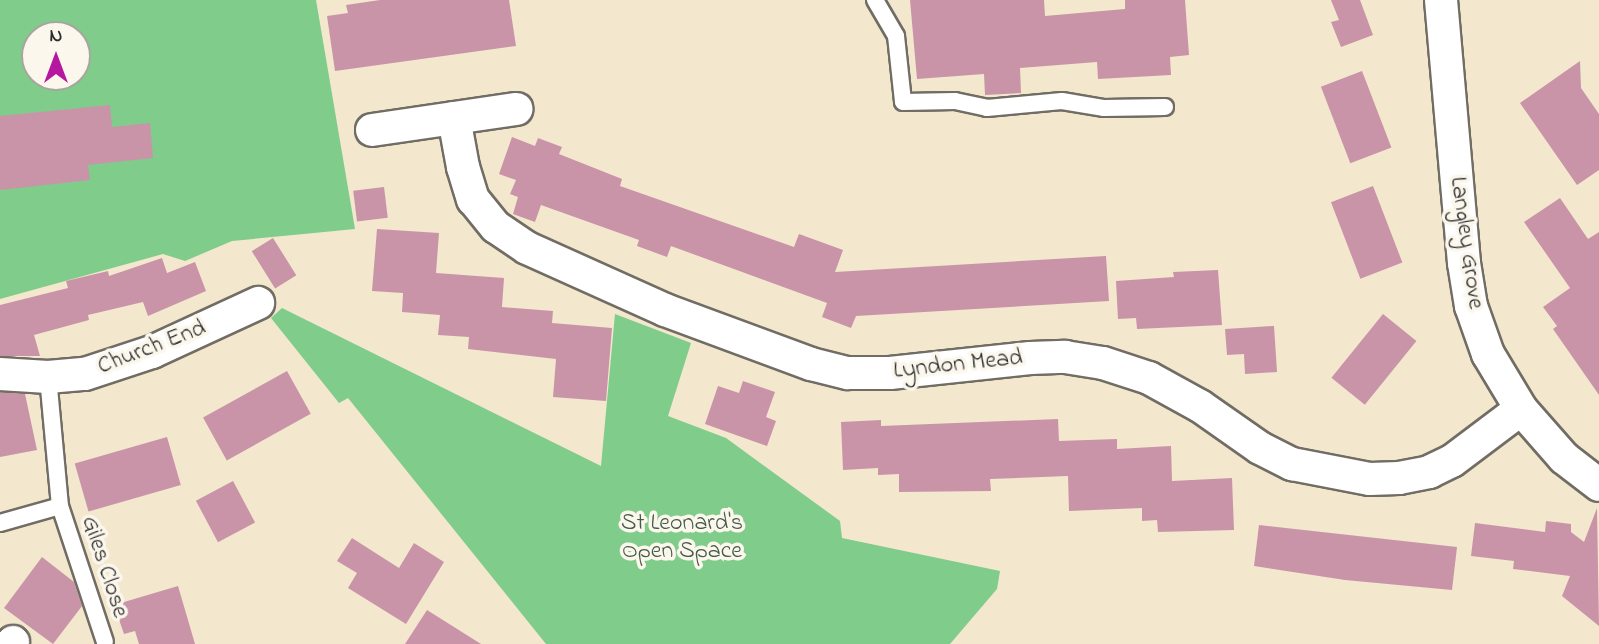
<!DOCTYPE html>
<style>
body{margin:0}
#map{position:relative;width:1599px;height:644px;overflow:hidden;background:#f3e7ce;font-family:"Indie Flower",sans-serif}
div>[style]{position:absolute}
.green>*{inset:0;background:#7fcc8b}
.building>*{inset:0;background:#c994a8;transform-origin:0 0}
.roads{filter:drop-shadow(2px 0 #716d64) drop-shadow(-2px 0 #716d64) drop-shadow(0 2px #716d64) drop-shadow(0 -2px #716d64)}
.lane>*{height:16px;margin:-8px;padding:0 8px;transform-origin:8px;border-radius:8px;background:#fff}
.street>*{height:32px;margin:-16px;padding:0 16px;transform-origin:16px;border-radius:16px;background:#fff}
span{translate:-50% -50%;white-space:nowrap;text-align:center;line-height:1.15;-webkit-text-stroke:7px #fbf7ec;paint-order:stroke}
.street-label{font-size:24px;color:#2b2b2b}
.park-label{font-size:24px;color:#445b48}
.north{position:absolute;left:21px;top:21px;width:70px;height:70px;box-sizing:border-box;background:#fbf7ec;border:2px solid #a8a59f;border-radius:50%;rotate:0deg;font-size:19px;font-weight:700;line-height:28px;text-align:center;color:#2b2b2b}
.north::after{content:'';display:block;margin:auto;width:24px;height:32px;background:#b5179e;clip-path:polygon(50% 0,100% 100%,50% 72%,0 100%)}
</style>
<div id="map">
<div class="green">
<div style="clip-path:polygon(evenodd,0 0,316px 0,355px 229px,232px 241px,185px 261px,163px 254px,0 299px,0 0,35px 35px,77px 35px,77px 77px,35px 77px,35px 35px)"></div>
<div style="clip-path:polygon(282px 308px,601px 466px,615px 314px,691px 343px,668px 416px,726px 438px,840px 521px,842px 538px,1000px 571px,997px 589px,950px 644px,546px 644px,348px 398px,339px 403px,271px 318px)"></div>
</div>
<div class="building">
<div style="clip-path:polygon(380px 0,509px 0,516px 46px,335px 71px,327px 16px,348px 13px,346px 5px)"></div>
<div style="clip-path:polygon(910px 0,1044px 0,1045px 16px,1125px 9px,1125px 0,1185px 0,1189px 55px,1170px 57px,1171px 75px,1098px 79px,1097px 62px,1020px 68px,1021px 93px,985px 95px,984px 74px,917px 79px)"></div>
<div style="clip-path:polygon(1331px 0,1360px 0,1373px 35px,1341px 47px,1331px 22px,1339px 20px)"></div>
<div style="clip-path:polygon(1580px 61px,1581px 88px,1599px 114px,1599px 170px,1577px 185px,1520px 103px)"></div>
<div style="left:1362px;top:71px;width:82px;height:44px;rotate:69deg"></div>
<div style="clip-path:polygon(110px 105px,112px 127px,150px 123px,153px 158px,88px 165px,90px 180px,0 190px,0 116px)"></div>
<div style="clip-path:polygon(512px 137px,535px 146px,538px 138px,562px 147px,559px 154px,622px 179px,620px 186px,794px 247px,799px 234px,843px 250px,835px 272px,1106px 256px,1109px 301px,856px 316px,851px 328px,822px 317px,827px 303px,671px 246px,667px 257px,637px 246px,639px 240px,541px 205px,535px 222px,513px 214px,518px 197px,510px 194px,516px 180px,499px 174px)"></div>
<div style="left:1373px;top:186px;width:82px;height:45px;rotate:69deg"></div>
<div style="left:384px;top:187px;width:31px;height:31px;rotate:83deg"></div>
<div style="clip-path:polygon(1560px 198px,1588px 239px,1599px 232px,1599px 395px,1553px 329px,1557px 326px,1543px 307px,1570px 288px,1524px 222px)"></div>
<div style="clip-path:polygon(377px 229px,439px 233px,436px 273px,504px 278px,502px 307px,553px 311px,552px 323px,612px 328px,606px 401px,553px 397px,556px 359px,468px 349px,469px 337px,438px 335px,440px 315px,402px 312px,403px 293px,372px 291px)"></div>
<div style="left:273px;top:238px;width:44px;height:25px;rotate:58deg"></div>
<div style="clip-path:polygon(162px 258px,167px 273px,195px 262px,206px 291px,148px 316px,143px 302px,88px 315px,89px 320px,34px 335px,40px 356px,0 356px,0 305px,68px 288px,66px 281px,108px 271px,109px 276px)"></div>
<div style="clip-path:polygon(1218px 270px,1222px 325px,1137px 329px,1136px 318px,1118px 319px,1116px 281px,1174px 277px,1173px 272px)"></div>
<div style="left:1383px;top:314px;width:43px;height:82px;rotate:39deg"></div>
<div style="clip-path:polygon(1274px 326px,1277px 372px,1245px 374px,1244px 354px,1227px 355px,1225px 329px)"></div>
<div style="left:287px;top:371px;width:49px;height:96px;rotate:61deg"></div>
<div style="clip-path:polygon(743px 381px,775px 392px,766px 417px,776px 421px,767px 446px,705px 424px,718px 386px,739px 393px)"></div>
<div style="clip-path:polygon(0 392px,25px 394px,37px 450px,0 457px)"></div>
<div style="clip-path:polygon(1058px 419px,1059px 441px,1117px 439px,1117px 449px,1171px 446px,1172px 481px,1232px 478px,1234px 530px,1158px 532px,1157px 520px,1142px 521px,1142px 508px,1069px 511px,1068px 476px,990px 479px,991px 491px,899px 492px,899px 474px,878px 475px,878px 468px,843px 470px,841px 422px,881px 420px,881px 426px)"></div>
<div style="left:167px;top:437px;width:50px;height:96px;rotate:74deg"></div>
<div style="left:233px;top:481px;width:47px;height:42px;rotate:62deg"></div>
<div style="clip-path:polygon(1597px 508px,1599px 626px,1562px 596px,1570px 576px,1513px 569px,1514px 561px,1471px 556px,1475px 523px,1545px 532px,1546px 521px,1571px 524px,1571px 532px,1584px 542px)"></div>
<div style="clip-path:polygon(1259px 525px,1457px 547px,1452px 590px,1345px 580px,1254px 566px)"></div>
<div style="clip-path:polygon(352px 538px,399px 568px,414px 543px,444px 562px,406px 624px,348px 588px,357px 573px,337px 561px)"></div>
<div style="clip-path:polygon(42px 557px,74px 582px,82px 606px,53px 644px,4px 608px)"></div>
<div style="clip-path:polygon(178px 586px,195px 644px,139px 644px,135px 631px,124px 634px,114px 605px)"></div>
<div style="clip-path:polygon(427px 610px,481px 644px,405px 644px)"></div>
</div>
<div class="roads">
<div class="lane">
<div style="left:875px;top:0;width:42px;rotate:59.7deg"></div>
<div style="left:896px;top:36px;width:66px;rotate:83.9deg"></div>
<div style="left:903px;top:102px;width:52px;rotate:-1.1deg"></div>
<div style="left:955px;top:101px;width:33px;rotate:12deg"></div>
<div style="left:987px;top:108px;width:75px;rotate:-5.3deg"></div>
<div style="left:1062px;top:101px;width:43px;rotate:9.5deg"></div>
<div style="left:1104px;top:108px;width:61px;rotate:-0.9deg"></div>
<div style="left:48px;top:377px;width:130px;rotate:84.7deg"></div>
<div style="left:60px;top:506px;width:143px;rotate:71.7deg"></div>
<div style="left:0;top:523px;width:62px;rotate:-15.8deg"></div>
</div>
<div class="street">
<div style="left:1441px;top:0;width:264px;rotate:85deg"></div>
<div style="left:1464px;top:263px;width:44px;rotate:80.8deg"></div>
<div style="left:1471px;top:306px;width:51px;rotate:70.5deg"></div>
<div style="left:1488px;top:354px;width:64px;rotate:59deg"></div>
<div style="left:1521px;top:409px;width:65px;rotate:48.7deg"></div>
<div style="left:1564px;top:458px;width:44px;rotate:37.6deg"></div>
<div style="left:454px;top:118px;width:50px;rotate:79.6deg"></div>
<div style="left:463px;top:167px;width:34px;rotate:73deg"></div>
<div style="left:473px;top:199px;width:36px;rotate:51deg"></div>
<div style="left:496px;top:227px;width:37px;rotate:34deg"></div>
<div style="left:527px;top:248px;width:151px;rotate:24.2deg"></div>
<div style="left:665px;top:310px;width:156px;rotate:20.3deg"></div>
<div style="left:811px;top:364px;width:38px;rotate:14deg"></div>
<div style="left:848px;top:373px;width:42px"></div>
<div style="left:890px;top:373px;width:141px;rotate:-6.1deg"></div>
<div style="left:1030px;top:358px;width:35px;rotate:-2deg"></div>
<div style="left:1065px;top:357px;width:38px;rotate:9deg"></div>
<div style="left:1103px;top:363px;width:48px;rotate:18.1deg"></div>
<div style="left:1149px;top:378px;width:58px;rotate:28.8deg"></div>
<div style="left:1200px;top:406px;width:73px;rotate:35deg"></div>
<div style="left:1260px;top:448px;width:36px;rotate:27deg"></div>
<div style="left:1292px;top:464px;width:79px;rotate:10.9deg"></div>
<div style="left:1370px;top:479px;width:29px;rotate:-2deg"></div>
<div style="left:1399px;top:478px;width:31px;rotate:-11deg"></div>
<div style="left:1429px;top:472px;width:25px;rotate:-26deg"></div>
<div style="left:1452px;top:461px;width:86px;rotate:-37deg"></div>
<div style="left:372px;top:130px;width:146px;rotate:-8.3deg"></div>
<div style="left:0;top:374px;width:48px;rotate:3.6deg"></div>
<div style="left:48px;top:377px;width:37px;rotate:-5deg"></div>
<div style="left:85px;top:374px;width:71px;rotate:-18.2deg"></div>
<div style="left:152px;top:352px;width:117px;rotate:-24.8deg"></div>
<div style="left:11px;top:644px;width:3px;rotate:-45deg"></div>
</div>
</div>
<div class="street-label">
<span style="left:1466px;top:243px;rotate:82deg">Langley Grove</span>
<span style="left:152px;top:348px;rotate:-21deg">Church End</span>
<span style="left:958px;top:365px;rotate:-6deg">Lyndon Mead</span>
<span style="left:104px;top:567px;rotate:72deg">Giles Close</span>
</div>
<div class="park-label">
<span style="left:682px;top:538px">St Leonard's<br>Open Space</span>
</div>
<div class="north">N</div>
</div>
